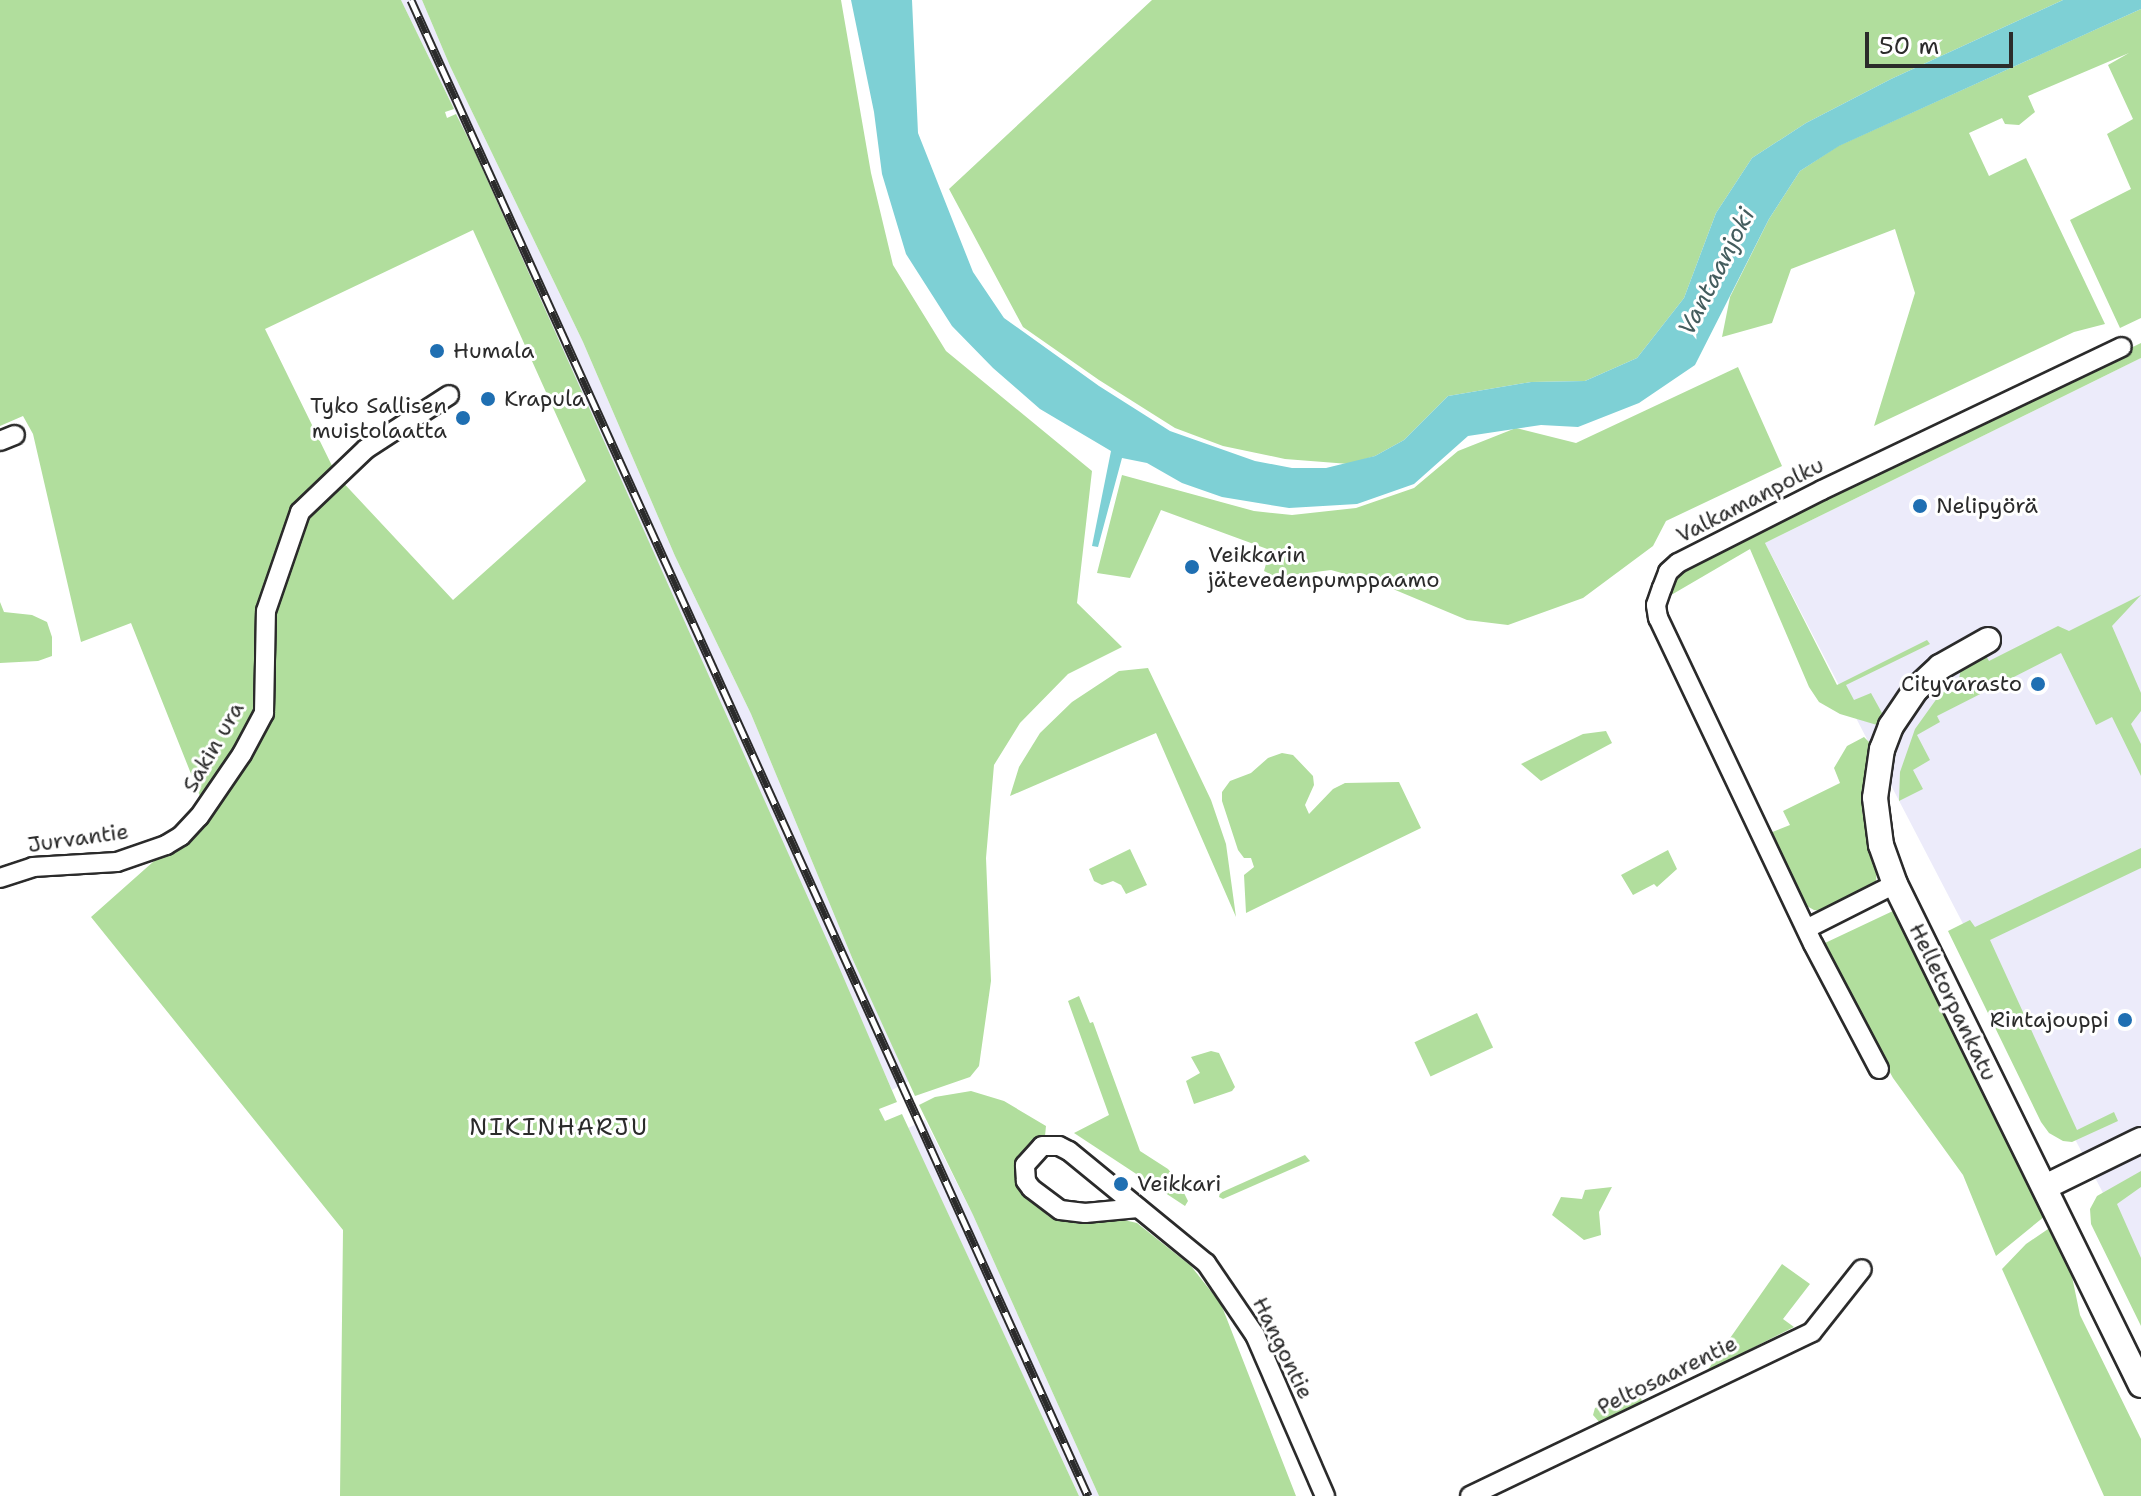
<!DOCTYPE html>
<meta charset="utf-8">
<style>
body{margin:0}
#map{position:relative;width:2141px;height:1496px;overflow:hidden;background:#fff;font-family:"Shantell Sans",sans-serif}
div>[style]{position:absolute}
.built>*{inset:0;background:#ecebfa}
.green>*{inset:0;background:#b1de9d;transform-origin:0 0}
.water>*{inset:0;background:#7ed0d5}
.roads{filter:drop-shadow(2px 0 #2b2b2b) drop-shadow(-2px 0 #2b2b2b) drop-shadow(0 2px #2b2b2b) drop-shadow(0 -2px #2b2b2b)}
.minor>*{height:18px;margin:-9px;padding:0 9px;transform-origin:9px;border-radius:9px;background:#fff}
.tertiary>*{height:24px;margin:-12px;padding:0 12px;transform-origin:12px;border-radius:12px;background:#fff}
.rail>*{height:9px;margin-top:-4.5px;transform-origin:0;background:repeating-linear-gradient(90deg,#fff 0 18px,#2b2b2b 0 36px);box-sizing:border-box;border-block:2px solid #2b2b2b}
.dots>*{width:22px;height:22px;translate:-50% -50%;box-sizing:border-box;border:4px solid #fff;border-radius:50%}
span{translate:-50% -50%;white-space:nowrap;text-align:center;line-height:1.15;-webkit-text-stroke:6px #fff;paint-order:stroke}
.poi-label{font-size:22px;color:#2b2b2b}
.left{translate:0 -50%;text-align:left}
.right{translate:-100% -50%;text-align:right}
.street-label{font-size:22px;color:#2b2b2b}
.water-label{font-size:24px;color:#445d5e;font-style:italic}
.neighbourhood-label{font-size:24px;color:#2b2b2b;letter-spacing:2px}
.scale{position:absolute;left:1865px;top:32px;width:148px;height:36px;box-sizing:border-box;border:4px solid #2b2b2b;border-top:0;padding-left:10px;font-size:24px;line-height:28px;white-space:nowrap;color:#2b2b2b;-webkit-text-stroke:6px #fff;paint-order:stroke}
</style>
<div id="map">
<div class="built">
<div style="clip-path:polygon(401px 0,422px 0,450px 66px,583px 342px,675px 556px,751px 714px,853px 960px,909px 1081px,892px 1090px,473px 148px)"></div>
<div style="clip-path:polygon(2141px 358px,2141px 1266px,1765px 543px)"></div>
<div style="clip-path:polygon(925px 1120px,973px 1215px,1099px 1496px,1079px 1496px,908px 1128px)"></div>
</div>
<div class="green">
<div style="clip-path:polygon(evenodd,0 0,401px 0,454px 109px,445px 112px,447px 118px,456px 114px,473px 148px,839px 967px,897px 1102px,879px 1109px,885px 1121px,902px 1114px,1079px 1496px,340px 1496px,343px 1230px,91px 917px,207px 814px,131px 623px,81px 642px,33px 434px,23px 416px,0 426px,0 0,473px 230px,586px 481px,453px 600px,337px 476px,265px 329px,473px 230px)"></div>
<div style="clip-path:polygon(422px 0,841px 0,871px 173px,893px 265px,946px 351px,1092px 471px,1077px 603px,1122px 647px,1068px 674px,1020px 723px,994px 765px,986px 858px,991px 981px,979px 1066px,970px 1077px,915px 1096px,853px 960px,751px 714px,675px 556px,583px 342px,450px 66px)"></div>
<div style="clip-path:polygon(1152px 0,2063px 0,1891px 79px,1806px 123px,1752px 158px,1716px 213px,1684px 298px,1637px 358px,1585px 381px,1531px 382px,1448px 396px,1404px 440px,1375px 456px,1349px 464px,1285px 459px,1223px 446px,1175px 428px,1099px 380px,1023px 327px,949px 189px)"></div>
<div style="clip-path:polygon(2141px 9px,2141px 318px,2120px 328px,2070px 220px,2131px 189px,2107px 134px,2133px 119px,2108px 65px,2129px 53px,2028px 96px,2035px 112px,2019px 125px,2005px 124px,2002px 118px,1969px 133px,1989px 176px,2026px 158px,2105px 324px,2074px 332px,1874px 426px,1915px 293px,1895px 229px,1791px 269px,1772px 323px,1722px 337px,1730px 297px,1769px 219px,1800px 171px,1838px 146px)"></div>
<div style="clip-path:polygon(2141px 343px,2141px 358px,1765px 543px,1837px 685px,1927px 640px,1930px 644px,1846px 685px,1854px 700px,1871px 693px,1882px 713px,1877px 725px,1840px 714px,1819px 702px,1809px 687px,1750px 549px,1666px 598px,1667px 588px,1683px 565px)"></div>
<div style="clip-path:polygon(1738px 367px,1782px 466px,1666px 521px,1653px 546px,1583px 598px,1508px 625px,1467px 620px,1381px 584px,1331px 570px,1276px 577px,1264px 571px,1270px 550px,1161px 510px,1130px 578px,1097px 573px,1122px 475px,1254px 511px,1292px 515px,1356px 508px,1414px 488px,1458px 451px,1516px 428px,1576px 443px)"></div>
<div style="clip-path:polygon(2141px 595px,2112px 626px,2141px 693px,2141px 711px,2131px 724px,2141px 744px,2141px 776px,2112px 717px,2096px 725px,2061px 653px,1937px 716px,1940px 722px,1917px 735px,1930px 760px,1913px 770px,1923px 789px,1899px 801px,1900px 772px,1915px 729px,1940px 694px,1959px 678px,1962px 665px,1985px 654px,1989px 661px,2058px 626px,2069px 631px)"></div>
<div style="clip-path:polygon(0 602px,4px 612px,32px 615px,47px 622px,52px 637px,52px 656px,38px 661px,0 663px)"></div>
<div style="clip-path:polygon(1148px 668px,1211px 800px,1226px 844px,1236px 917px,1156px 733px,1010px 796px,1019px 767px,1040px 733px,1072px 702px,1119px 671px)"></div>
<div style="clip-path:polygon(1606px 731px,1612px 743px,1541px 781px,1521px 764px,1583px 734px)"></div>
<div style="clip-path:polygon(1864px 737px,1870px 743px,1862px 811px,1877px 867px,1876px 882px,1870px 889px,1822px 911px,1814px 910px,1805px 905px,1770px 833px,1790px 825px,1783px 811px,1840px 783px,1834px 768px,1847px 746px)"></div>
<div style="clip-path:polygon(1282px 753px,1293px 755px,1313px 776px,1314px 785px,1305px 805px,1309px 814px,1333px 789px,1345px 783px,1399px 782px,1421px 828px,1246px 913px,1244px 875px,1254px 867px,1251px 858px,1244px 858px,1238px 850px,1222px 801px,1222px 792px,1230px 781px,1251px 773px,1268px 758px)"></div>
<div style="clip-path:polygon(2141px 848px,2141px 868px,1990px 940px,2077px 1130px,2114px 1112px,2118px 1121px,2072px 1142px,2063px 1141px,2049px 1133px,2041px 1122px,1948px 931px,1970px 920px,1975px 927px)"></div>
<div style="clip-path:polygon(1130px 849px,1147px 885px,1126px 894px,1121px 885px,1113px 881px,1102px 885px,1094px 881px,1089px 869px)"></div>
<div style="clip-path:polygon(1668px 850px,1677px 869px,1657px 887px,1654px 884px,1633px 895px,1621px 875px)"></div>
<div style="clip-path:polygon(1895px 910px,2045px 1216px,1996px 1256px,1963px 1175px,1893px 1078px,1823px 948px,1825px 943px)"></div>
<div style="clip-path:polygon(1079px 996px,1090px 1023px,1093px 1022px,1140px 1151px,1168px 1169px,1178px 1181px,1188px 1201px,1185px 1206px,1074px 1133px,1109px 1115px,1068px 1001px)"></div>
<div style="left:1477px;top:1013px;width:38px;height:69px;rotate:65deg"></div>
<div style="clip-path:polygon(1211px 1051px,1219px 1053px,1235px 1087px,1232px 1091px,1194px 1104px,1186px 1081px,1200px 1073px,1191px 1057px)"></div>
<div style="clip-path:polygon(971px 1091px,1004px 1101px,1046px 1126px,1045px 1136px,1033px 1140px,1019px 1155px,1015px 1180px,1048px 1216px,1079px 1224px,1115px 1218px,1137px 1223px,1191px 1266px,1221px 1304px,1296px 1496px,1099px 1496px,973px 1215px,919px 1105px,935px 1097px)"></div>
<div style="clip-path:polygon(1305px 1155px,1310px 1161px,1223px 1199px,1219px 1197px,1220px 1193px)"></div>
<div style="clip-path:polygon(2141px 1171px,2141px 1187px,2117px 1204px,2141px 1258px,2141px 1326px,2091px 1224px,2090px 1209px,2097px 1196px)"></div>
<div style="clip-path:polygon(1612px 1187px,1599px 1212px,1601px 1235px,1584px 1240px,1552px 1215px,1561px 1197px,1582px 1199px,1585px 1190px)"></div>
<div style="clip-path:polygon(2051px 1227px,2070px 1267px,2080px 1315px,2141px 1439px,2141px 1496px,2104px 1496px,2002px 1269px,2026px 1244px)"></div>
<div style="clip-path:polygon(1782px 1264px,1810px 1284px,1783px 1319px,1794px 1327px,1707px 1371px)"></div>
<div style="clip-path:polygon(1639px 1389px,1642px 1402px,1632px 1408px,1600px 1423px,1593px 1415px,1595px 1408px)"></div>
</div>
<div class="water">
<div style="clip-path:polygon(851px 0,912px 0,918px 133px,973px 272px,1004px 318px,1099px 386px,1170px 431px,1255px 461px,1292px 468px,1326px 468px,1375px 456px,1404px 440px,1448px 396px,1531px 382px,1585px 381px,1637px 358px,1684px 298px,1716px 213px,1752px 158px,1806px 123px,1891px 79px,2063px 0,2141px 0,2141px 9px,1839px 146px,1800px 171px,1769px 219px,1695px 365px,1639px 403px,1578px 427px,1541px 425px,1468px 436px,1414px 484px,1357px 504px,1289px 508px,1222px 497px,1182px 483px,1147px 463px,1122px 458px,1098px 547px,1092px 546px,1111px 451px,1040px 409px,993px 368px,952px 326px,906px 254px,882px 174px,874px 112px)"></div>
</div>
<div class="roads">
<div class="minor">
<div style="left:0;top:441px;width:16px;rotate:-22deg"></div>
<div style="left:0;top:878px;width:35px;rotate:-18deg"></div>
<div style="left:33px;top:867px;width:84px;rotate:-3.4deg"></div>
<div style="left:117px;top:862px;width:52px;rotate:-19.1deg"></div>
<div style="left:166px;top:845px;width:17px;rotate:-31deg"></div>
<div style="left:181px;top:836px;width:26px;rotate:-47deg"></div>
<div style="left:199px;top:817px;width:76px;rotate:-55.7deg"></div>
<div style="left:242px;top:754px;width:47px;rotate:-61.8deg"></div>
<div style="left:264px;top:713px;width:102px;rotate:-88.9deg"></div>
<div style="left:266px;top:611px;width:105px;rotate:-71deg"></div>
<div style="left:300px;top:512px;width:91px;rotate:-43.7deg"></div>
<div style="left:366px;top:449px;width:99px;rotate:-33deg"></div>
<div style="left:1808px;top:928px;width:97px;rotate:-26.8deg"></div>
<div style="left:1879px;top:1069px;width:141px;rotate:-117.8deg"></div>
<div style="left:1813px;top:944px;width:361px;rotate:-115.4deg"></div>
<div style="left:1658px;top:618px;width:13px;rotate:-99deg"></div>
<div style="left:1656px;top:605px;width:18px;rotate:-71deg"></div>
<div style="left:1662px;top:588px;width:17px;rotate:-69deg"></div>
<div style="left:1668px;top:572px;width:13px;rotate:-42deg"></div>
<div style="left:1678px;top:563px;width:161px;rotate:-26.9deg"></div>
<div style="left:1822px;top:490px;width:332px;rotate:-25.5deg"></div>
<div style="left:1138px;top:1208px;width:53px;rotate:174.6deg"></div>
<div style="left:1085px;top:1213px;width:25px;rotate:-173deg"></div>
<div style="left:1060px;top:1210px;width:36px;rotate:-143deg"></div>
<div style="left:1031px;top:1188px;width:9px;rotate:-126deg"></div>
<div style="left:1026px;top:1181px;width:16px;rotate:-94deg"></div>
<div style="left:1025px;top:1165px;width:25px;rotate:-48deg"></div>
<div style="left:1042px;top:1146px;width:17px"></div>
<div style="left:1059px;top:1146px;width:11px;rotate:27deg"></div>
<div style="left:1069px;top:1151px;width:177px;rotate:39.3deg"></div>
<div style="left:1206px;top:1263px;width:87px;rotate:55.8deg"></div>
<div style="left:1255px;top:1335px;width:176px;rotate:66.5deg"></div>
<div style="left:1470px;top:1496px;width:379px;rotate:-25.6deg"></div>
<div style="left:1812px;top:1332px;width:80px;rotate:-51.6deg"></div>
</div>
<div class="tertiary">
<div style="left:1988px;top:640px;width:55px;rotate:150.6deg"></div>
<div style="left:1940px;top:667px;width:33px;rotate:137deg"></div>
<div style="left:1916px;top:689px;width:45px;rotate:124deg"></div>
<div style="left:1891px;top:726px;width:25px;rotate:111deg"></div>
<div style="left:1882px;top:749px;width:49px;rotate:98.1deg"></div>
<div style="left:1875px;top:798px;width:47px;rotate:82.7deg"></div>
<div style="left:1881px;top:845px;width:41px;rotate:70.3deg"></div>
<div style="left:1895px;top:884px;width:558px;rotate:63.85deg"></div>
<div style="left:2045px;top:1187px;width:107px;rotate:-26.1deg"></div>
</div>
</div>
<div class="rail">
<div style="left:411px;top:0;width:1642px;rotate:65.65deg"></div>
</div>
<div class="dots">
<div style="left:437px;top:351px;background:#1f6fb2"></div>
<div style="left:488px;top:399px;background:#1f6fb2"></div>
<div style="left:463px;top:418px;background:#1f6fb2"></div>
<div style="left:1920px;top:506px;background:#1f6fb2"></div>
<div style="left:1192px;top:567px;background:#1f6fb2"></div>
<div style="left:2038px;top:684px;background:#1f6fb2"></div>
<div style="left:2125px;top:1020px;background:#1f6fb2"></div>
<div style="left:1121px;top:1184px;background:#1f6fb2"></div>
</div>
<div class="poi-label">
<span class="left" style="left:453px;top:351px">Humala</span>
<span class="left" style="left:504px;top:399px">Krapula</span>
<span class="right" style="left:447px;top:418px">Tyko Sallisen<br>muistolaatta</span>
<span class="left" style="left:1936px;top:506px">Nelipyörä</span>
<span class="left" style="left:1208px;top:567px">Veikkarin<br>jätevedenpumppaamo</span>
<span class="right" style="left:2022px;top:684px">Cityvarasto</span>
<span class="right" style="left:2109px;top:1020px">Rintajouppi</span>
<span class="left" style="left:1137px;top:1184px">Veikkari</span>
</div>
<div class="street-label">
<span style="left:1750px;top:500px;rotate:-27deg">Valkamanpolku</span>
<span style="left:213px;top:747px;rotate:-60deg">Sakin ura</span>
<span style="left:78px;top:838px;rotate:-8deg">Jurvantie</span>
<span style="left:1953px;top:1002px;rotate:64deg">Helletorpankatu</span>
<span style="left:1283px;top:1348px;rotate:64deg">Hangontie</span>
<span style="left:1667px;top:1375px;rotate:-26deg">Peltosaarentie</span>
</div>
<div class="water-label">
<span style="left:1717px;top:272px;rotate:-63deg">Vantaanjoki</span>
</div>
<div class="neighbourhood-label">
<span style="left:559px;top:1128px">NIKINHARJU</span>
</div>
<div class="scale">50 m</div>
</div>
